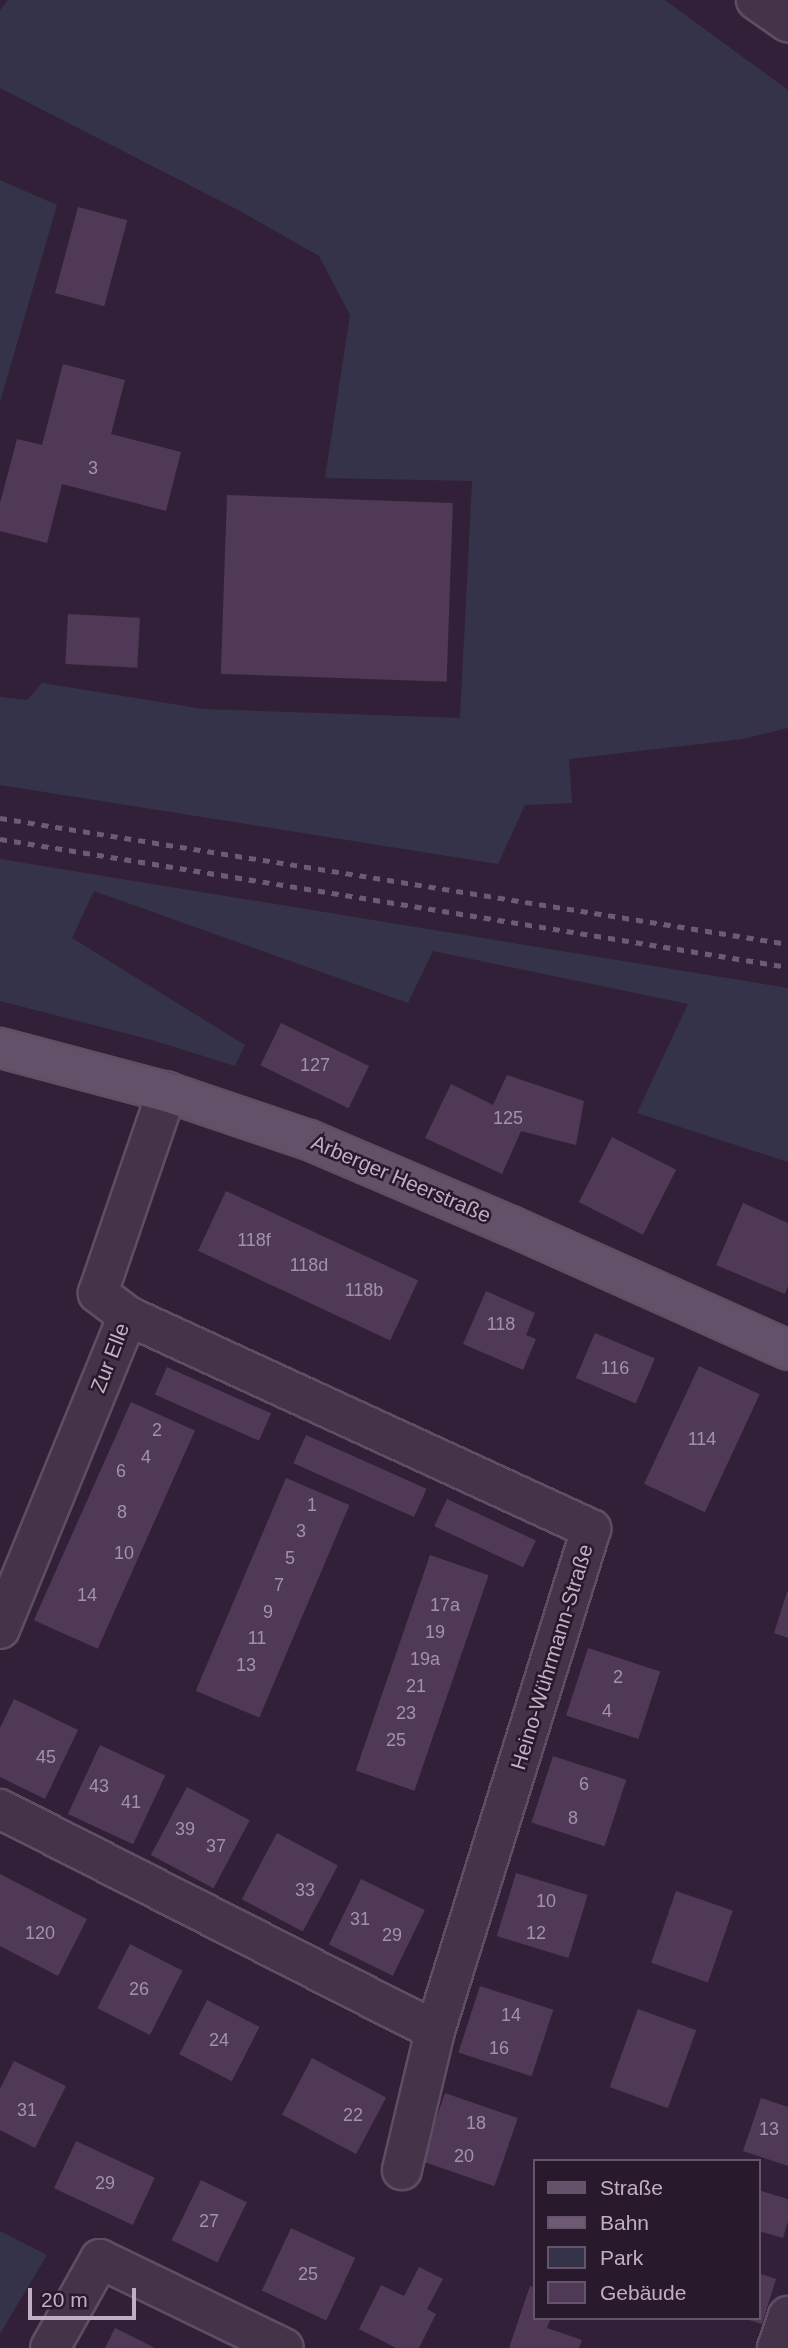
<!DOCTYPE html>
<meta charset="utf-8">
<style>
body{margin:0}
#map{position:relative;width:788px;height:2348px;overflow:hidden;background:#322038;font-family:Helvetica,sans-serif}
div>[style]{position:absolute}
.green>*{inset:0;background:#34334a}
.building>*{inset:0;background:#4f3956;transform-origin:0 0}
.roads{filter:drop-shadow(2px 0 #5f4e63) drop-shadow(-2px 0 #5f4e63) drop-shadow(0 2px #5f4e63) drop-shadow(0 -2px #5f4e63)}
.minor>*{height:38px;margin:-19px;padding:0 19px;transform-origin:19px;border-radius:19px;background:#443349}
.major>*{height:38px;margin:-19px;padding:0 19px;transform-origin:19px;border-radius:19px;background:#635169}
.rail>*{height:5px;margin-top:-2.5px;transform-origin:0;background:repeating-linear-gradient(90deg,#6f5a75 0 7px,transparent 0 14px)}
span{translate:-50% -50%;white-space:nowrap;text-align:center;line-height:1.15;-webkit-text-stroke:5px #28192d;paint-order:stroke}
.number-label{font-size:18px;color:#a491a9}
.number-label span{-webkit-text-stroke-width:0}
.street-label{font-size:21px;color:#c1aec5}
.legend{position:absolute;left:533px;top:2159px;width:228px;height:161px;box-sizing:border-box;background:#28192d;border:2px solid #65556a;margin:0;padding:9px 12px;list-style:none;font-size:21px;color:#c1aec5}
.legend li{display:flex;align-items:center;gap:14px;height:35px}
.legend b{width:35px;border:2px solid #65556a}
.scale{position:absolute;left:28px;top:2288px;width:108px;height:32px;box-sizing:border-box;border:4px solid #c1aec5;border-top:0;padding-left:9px;font-size:21px;line-height:24px;white-space:nowrap;color:#c1aec5;-webkit-text-stroke:5px #28192d;paint-order:stroke}
</style>
<div id="map">
<div class="green">
<div style="clip-path:polygon(8px 0,665px 0,788px 90px,788px 728px,743px 739px,569px 759px,572px 803px,525px 805px,498px 864px,0 785px,0 697px,27px 700px,42px 683px,204px 709px,460px 718px,472px 481px,325px 478px,350px 315px,319px 256px,240px 211px,0 88px,0 10px)"></div>
<div style="clip-path:polygon(0 180px,57px 205px,0 402px)"></div>
<div style="clip-path:polygon(0 859px,788px 988px,788px 1162px,637px 1113px,688px 1004px,433px 951px,408px 1003px,94px 891px,72px 938px,245px 1045px,235px 1066px,152px 1040px,0 1001px)"></div>
<div style="clip-path:polygon(0 2231px,47px 2255px,0 2334px)"></div>
</div>
<div class="building">
<div style="left:78px;top:207px;width:51px;height:89px;rotate:15deg"></div>
<div style="clip-path:polygon(63px 364px,125px 380px,111px 434px,181px 452px,166px 511px,62px 484px,47px 543px,0 531px,0 503px,17px 439px,42px 445px)"></div>
<div style="left:227px;top:495px;width:226px;height:179px;rotate:2deg"></div>
<div style="left:68px;top:614px;width:72px;height:50px;rotate:3deg"></div>
<div style="left:281px;top:1023px;width:98px;height:47px;rotate:26deg"></div>
<div style="clip-path:polygon(507px 1075px,584px 1101px,576px 1145px,521px 1131px,502px 1174px,425px 1138px,451px 1084px,493px 1105px)"></div>
<div style="left:612px;top:1137px;width:72px;height:73px;rotate:27deg"></div>
<div style="left:226px;top:1191px;width:212px;height:66px;rotate:25deg"></div>
<div style="clip-path:polygon(743px 1203px,788px 1223px,788px 1286px,785px 1294px,716px 1265px)"></div>
<div style="clip-path:polygon(486px 1291px,535px 1313px,526px 1335px,536px 1339px,523px 1370px,463px 1344px)"></div>
<div style="left:595px;top:1333px;width:65px;height:49px;rotate:23deg"></div>
<div style="left:699px;top:1366px;width:67px;height:130px;rotate:25deg"></div>
<div style="left:167px;top:1367px;width:114px;height:30px;rotate:24deg"></div>
<div style="left:131px;top:1402px;width:70px;height:239px;rotate:24deg"></div>
<div style="left:306px;top:1435px;width:132px;height:31px;rotate:24deg"></div>
<div style="left:286px;top:1478px;width:69px;height:231px;rotate:23deg"></div>
<div style="left:447px;top:1499px;width:98px;height:30px;rotate:25deg"></div>
<div style="left:430px;top:1555px;width:62px;height:228px;rotate:19deg"></div>
<div style="clip-path:polygon(787px 1592px,788px 1592px,788px 1638px,774px 1633px)"></div>
<div style="left:588px;top:1648px;width:76px;height:71px;rotate:18deg"></div>
<div style="clip-path:polygon(14px 1699px,78px 1730px,45px 1799px,0 1777px,0 1728px)"></div>
<div style="left:100px;top:1745px;width:72px;height:76px;rotate:25deg"></div>
<div style="left:553px;top:1756px;width:77px;height:70px;rotate:18deg"></div>
<div style="left:187px;top:1787px;width:71px;height:77px;rotate:28deg"></div>
<div style="left:277px;top:1833px;width:69px;height:75px;rotate:28deg"></div>
<div style="left:516px;top:1873px;width:75px;height:66px;rotate:17deg"></div>
<div style="clip-path:polygon(0 1874px,87px 1919px,58px 1976px,0 1946px)"></div>
<div style="left:361px;top:1879px;width:71px;height:73px;rotate:26deg"></div>
<div style="left:676px;top:1891px;width:60px;height:76px;rotate:19deg"></div>
<div style="left:130px;top:1944px;width:59px;height:72px;rotate:27deg"></div>
<div style="left:480px;top:1986px;width:77px;height:70px;rotate:18deg"></div>
<div style="left:207px;top:2000px;width:59px;height:61px;rotate:27deg"></div>
<div style="left:638px;top:2009px;width:62px;height:83px;rotate:20deg"></div>
<div style="left:312px;top:2058px;width:84px;height:64px;rotate:28deg"></div>
<div style="clip-path:polygon(14px 2061px,66px 2086px,35px 2148px,0 2130px,0 2089px)"></div>
<div style="left:445px;top:2093px;width:77px;height:72px;rotate:19deg"></div>
<div style="clip-path:polygon(761px 2098px,788px 2107px,788px 2166px,743px 2151px)"></div>
<div style="left:76px;top:2141px;width:87px;height:52px;rotate:25deg"></div>
<div style="left:201px;top:2180px;width:51px;height:67px;rotate:26deg"></div>
<div style="clip-path:polygon(758px 2190px,788px 2199px,788px 2221px,783px 2238px,758px 2231px)"></div>
<div style="left:291px;top:2228px;width:71px;height:69px;rotate:25deg"></div>
<div style="clip-path:polygon(419px 2267px,443px 2279px,427px 2309px,436px 2314px,419px 2348px,396px 2348px,359px 2329px,381px 2285px,404px 2296px)"></div>
<div style="clip-path:polygon(758px 2273px,776px 2279px,762px 2324px,746px 2319px,758px 2318px)"></div>
<div style="clip-path:polygon(530px 2286px,534px 2287px,534px 2318px,551px 2318px,547px 2328px,582px 2340px,579px 2348px,509px 2348px)"></div>
<div style="clip-path:polygon(115px 2328px,155px 2348px,105px 2348px)"></div>
</div>
<div class="roads">
<div class="minor">
<div style="left:756px;top:0;width:39px;rotate:35deg"></div>
<div style="left:128px;top:1316px;width:510px;rotate:24.7deg"></div>
<div style="left:591px;top:1529px;width:526px;rotate:107.26deg"></div>
<div style="left:0;top:1629px;width:338px;rotate:-67.8deg"></div>
<div style="left:128px;top:1316px;width:38px;rotate:-143deg"></div>
<div style="left:98px;top:1293px;width:213px;rotate:-71.1deg"></div>
<div style="left:0;top:1809px;width:488px;rotate:27deg"></div>
<div style="left:435px;top:2031px;width:143px;rotate:103.4deg"></div>
<div style="left:50px;top:2348px;width:102px;rotate:-60.7deg"></div>
<div style="left:100px;top:2259px;width:204px;rotate:25.8deg"></div>
<div style="left:777px;top:2348px;width:34px;rotate:-71deg"></div>
</div>
<div class="major">
<div style="left:0;top:1048px;width:173px;rotate:14.8deg"></div>
<div style="left:167px;top:1092px;width:150px;rotate:18.7deg"></div>
<div style="left:309px;top:1140px;width:220px;rotate:23.1deg"></div>
<div style="left:511px;top:1226px;width:303px;rotate:24.1deg"></div>
</div>
</div>
<div class="rail">
<div style="left:0;top:818px;width:798px;rotate:9.08deg"></div>
<div style="left:0;top:839px;width:798px;rotate:9.23deg"></div>
</div>
<div class="number-label">
<span style="left:93px;top:468px">3</span>
<span style="left:315px;top:1065px">127</span>
<span style="left:508px;top:1118px">125</span>
<span style="left:254px;top:1240px">118f</span>
<span style="left:309px;top:1265px">118d</span>
<span style="left:364px;top:1290px">118b</span>
<span style="left:501px;top:1324px">118</span>
<span style="left:615px;top:1368px">116</span>
<span style="left:157px;top:1430px">2</span>
<span style="left:702px;top:1439px">114</span>
<span style="left:146px;top:1457px">4</span>
<span style="left:121px;top:1471px">6</span>
<span style="left:312px;top:1505px">1</span>
<span style="left:122px;top:1512px">8</span>
<span style="left:301px;top:1531px">3</span>
<span style="left:124px;top:1553px">10</span>
<span style="left:290px;top:1558px">5</span>
<span style="left:279px;top:1585px">7</span>
<span style="left:87px;top:1595px">14</span>
<span style="left:445px;top:1605px">17a</span>
<span style="left:268px;top:1612px">9</span>
<span style="left:435px;top:1632px">19</span>
<span style="left:257px;top:1638px">11</span>
<span style="left:425px;top:1659px">19a</span>
<span style="left:246px;top:1665px">13</span>
<span style="left:618px;top:1677px">2</span>
<span style="left:416px;top:1686px">21</span>
<span style="left:607px;top:1711px">4</span>
<span style="left:406px;top:1713px">23</span>
<span style="left:396px;top:1740px">25</span>
<span style="left:46px;top:1757px">45</span>
<span style="left:584px;top:1784px">6</span>
<span style="left:99px;top:1786px">43</span>
<span style="left:131px;top:1802px">41</span>
<span style="left:573px;top:1818px">8</span>
<span style="left:185px;top:1829px">39</span>
<span style="left:216px;top:1846px">37</span>
<span style="left:305px;top:1890px">33</span>
<span style="left:546px;top:1901px">10</span>
<span style="left:360px;top:1919px">31</span>
<span style="left:40px;top:1933px">120</span>
<span style="left:536px;top:1933px">12</span>
<span style="left:392px;top:1935px">29</span>
<span style="left:139px;top:1989px">26</span>
<span style="left:511px;top:2015px">14</span>
<span style="left:219px;top:2040px">24</span>
<span style="left:499px;top:2048px">16</span>
<span style="left:27px;top:2110px">31</span>
<span style="left:353px;top:2115px">22</span>
<span style="left:476px;top:2123px">18</span>
<span style="left:769px;top:2129px">13</span>
<span style="left:464px;top:2156px">20</span>
<span style="left:105px;top:2183px">29</span>
<span style="left:209px;top:2221px">27</span>
<span style="left:308px;top:2274px">25</span>
</div>
<div class="street-label">
<span style="left:401px;top:1179px;rotate:23deg">Arberger Heerstraße</span>
<span style="left:110px;top:1358px;rotate:-69deg">Zur Elle</span>
<span style="left:552px;top:1657px;rotate:-73deg">Heino-Wührmann-Straße</span>
</div>
<ul class="legend">
<li><b style="height:9px;background:#635169"></b>Straße</li>
<li><b style="height:9px;background:#6f5a75"></b>Bahn</li>
<li><b style="height:19px;background:#34334a"></b>Park</li>
<li><b style="height:19px;background:#4f3956"></b>Gebäude</li>
</ul>
<div class="scale">20 m</div>
</div>
